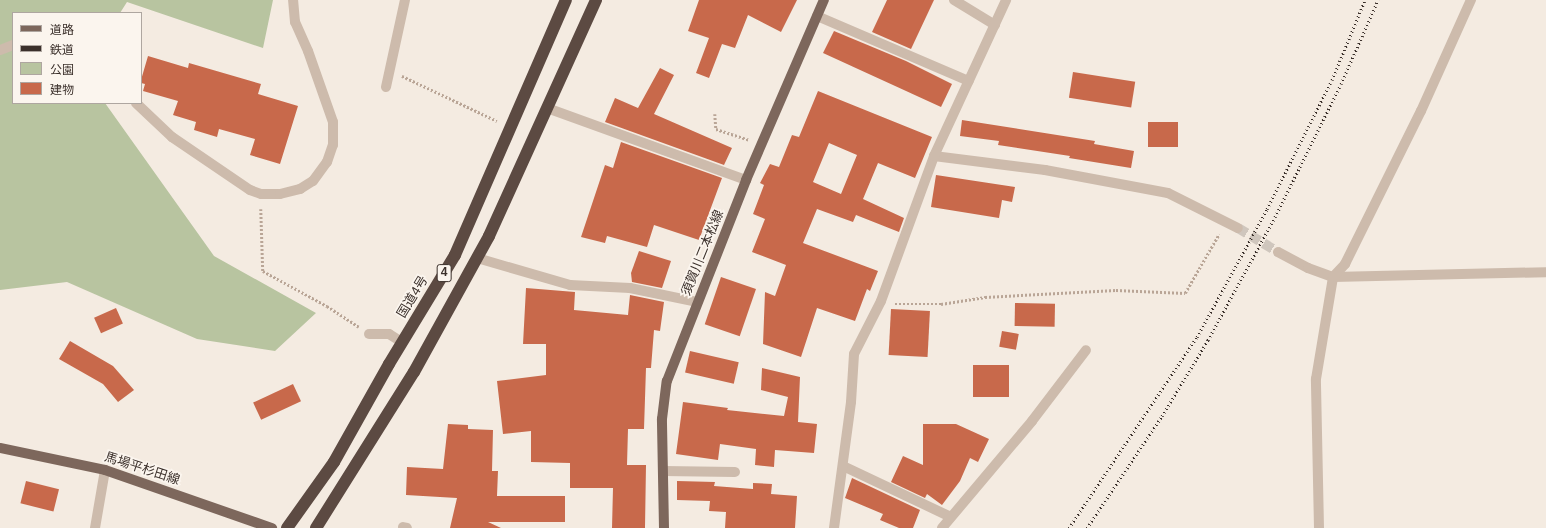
<!DOCTYPE html>
<meta charset="utf-8">
<style>
body{margin:0}
#map{position:relative;width:1546px;height:528px;overflow:hidden;background:#f4ebe1;font-family:Arial,"Noto Sans JP",sans-serif}
div>[style]{position:absolute}
.green>*{inset:0;background:#b8c4a0}
.building>*{inset:0;background:#c8694b;transform-origin:0 0}
.minor-tunnel>*{height:10px;margin-top:-5px;transform-origin:0;background:repeating-linear-gradient(90deg,#cfc6bd 0 10px,transparent 0 15px)}
.path>*{height:2.5px;margin-top:-1.25px;transform-origin:0;background:repeating-linear-gradient(90deg,#b9a596 0 2px,transparent 0 4px)}
.minor>*{height:10px;margin:-5px;padding:0 5px;transform-origin:5px;border-radius:5px;background:#cdbbac}
.major>*{height:10px;margin:-5px;padding:0 5px;transform-origin:5px;border-radius:5px;background:#7d675c}
.highway>*{height:12px;margin:-6px;padding:0 6px;transform-origin:6px;border-radius:6px;background:#5c4a42}
.rail>*{height:3px;margin-top:-1.5px;transform-origin:0;background:repeating-linear-gradient(90deg,#3b302b 0 1px,transparent 0 4px)}
span{translate:-50% -50%;white-space:nowrap;text-align:center;line-height:1.15;-webkit-text-stroke:3.5px #fbf5ee;paint-order:stroke}
.shield-label span{padding:1px 3px;background:#fbf5ee;border:1px solid;border-radius:3px;-webkit-text-stroke-width:0}
.shield-label{font-size:12px;color:#3b302b;font-weight:700}
.street-label{font-size:13px;color:#3b302b}
.legend{position:absolute;left:12px;top:12px;width:130px;height:92px;box-sizing:border-box;background:#fbf5ee;border:1px solid #aea6a0;margin:0;padding:5px 7px;list-style:none;font-size:12px;color:#3b302b}
.legend li{display:flex;align-items:center;gap:8px;height:20px}
.legend b{width:20px;border:1px solid #aea6a0}
</style>
<div id="map">
<div class="green">
<div style="clip-path:polygon(0 0,273px 0,263px 48px,127px 2px,120px 13px,13px 13px,13px 103px,105px 103px,214px 256px,316px 313px,275px 351px,197px 339px,67px 282px,0 290px)"></div>
</div>
<div class="building">
<div style="clip-path:polygon(699px 0,797px 0,781px 32px,748px 15px,735px 48px,722px 44px,709px 78px,696px 73px,709px 38px,688px 31px)"></div>
<div style="clip-path:polygon(887px 0,934px 0,911px 49px,872px 32px)"></div>
<div style="clip-path:polygon(834px 31px,906px 61px,952px 84px,941px 107px,823px 53px)"></div>
<div style="clip-path:polygon(148px 56px,188px 68px,189px 63px,261px 84px,258px 94px,298px 106px,280px 164px,250px 155px,255px 139px,219px 129px,217px 137px,194px 130px,196px 122px,173px 115px,178px 101px,143px 91px,145px 84px,141px 83px,141px 80px)"></div>
<div style="clip-path:polygon(660px 68px,674px 75px,654px 114px,732px 148px,724px 165px,605px 122px,615px 98px,638px 108px)"></div>
<div style="left:1073px;top:72px;width:63px;height:26px;rotate:9deg"></div>
<div style="clip-path:polygon(evenodd,818px 91px,932px 137px,915px 178px,878px 163px,863px 199px,904px 218px,899px 232px,856px 215px,853px 222px,817px 209px,803px 243px,878px 271px,870px 291px,867px 289px,855px 321px,817px 308px,801px 357px,763px 344px,765px 292px,775px 296px,786px 265px,752px 252px,765px 219px,753px 214px,764px 185px,760px 183px,770px 164px,779px 167px,792px 135px,799px 137px,818px 91px,829px 143px,857px 155px,841px 194px,813px 182px,829px 143px)"></div>
<div style="clip-path:polygon(962px 120px,1095px 141px,1094px 144px,1134px 151px,1131px 168px,1069px 158px,1070px 156px,998px 145px,999px 141px,960px 136px)"></div>
<div style="left:1148px;top:122px;width:30px;height:25px"></div>
<div style="clip-path:polygon(621px 142px,722px 178px,699px 240px,654px 225px,647px 247px,607px 236px,605px 243px,581px 237px,605px 165px,613px 168px)"></div>
<div style="clip-path:polygon(936px 175px,1015px 187px,1012px 202px,1002px 200px,999px 218px,931px 207px)"></div>
<div style="clip-path:polygon(639px 251px,671px 261px,662px 288px,632px 282px,631px 273px)"></div>
<div style="left:721px;top:277px;width:37px;height:50px;rotate:19deg"></div>
<div style="clip-path:polygon(526px 288px,575px 292px,574px 310px,628px 315px,630px 295px,664px 302px,660px 331px,654px 330px,651px 368px,646px 368px,644px 429px,628px 429px,627px 465px,646px 465px,645px 528px,612px 528px,613px 488px,570px 488px,570px 463px,531px 462px,531px 431px,503px 434px,497px 381px,546px 375px,546px 344px,523px 344px)"></div>
<div style="left:1015px;top:303px;width:40px;height:23px;rotate:1deg"></div>
<div style="left:116px;top:308px;width:17px;height:24px;rotate:66deg"></div>
<div style="left:891px;top:309px;width:39px;height:46px;rotate:3deg"></div>
<div style="left:1002px;top:331px;width:17px;height:16px;rotate:10deg"></div>
<div style="clip-path:polygon(70px 341px,113px 366px,134px 390px,118px 402px,103px 384px,59px 359px)"></div>
<div style="left:690px;top:351px;width:50px;height:22px;rotate:13deg"></div>
<div style="left:973px;top:365px;width:36px;height:32px"></div>
<div style="clip-path:polygon(762px 368px,800px 377px,798px 422px,817px 424px,814px 453px,775px 450px,774px 467px,755px 465px,756px 449px,720px 444px,718px 460px,676px 454px,683px 402px,728px 408px,727px 410px,784px 416px,788px 397px,761px 390px)"></div>
<div style="left:293px;top:384px;width:19px;height:44px;rotate:65deg"></div>
<div style="clip-path:polygon(448px 424px,468px 425px,468px 429px,493px 430px,492px 471px,498px 471px,497px 496px,565px 496px,565px 522px,488px 522px,501px 528px,450px 528px,457px 498px,406px 495px,407px 467px,443px 469px)"></div>
<div style="clip-path:polygon(923px 424px,956px 424px,989px 439px,978px 462px,970px 458px,960px 481px,942px 505px,927px 494px,925px 498px,891px 482px,903px 456px,923px 465px)"></div>
<div style="clip-path:polygon(852px 478px,920px 510px,913px 528px,899px 528px,880px 520px,883px 514px,845px 498px)"></div>
<div style="left:26px;top:481px;width:34px;height:23px;rotate:14deg"></div>
<div style="clip-path:polygon(677px 481px,715px 482px,714px 486px,753px 489px,753px 483px,772px 484px,771px 494px,797px 496px,795px 528px,725px 528px,726px 512px,709px 511px,710px 501px,677px 500px)"></div>
</div>
<div class="minor-tunnel">
<div style="left:1238px;top:228px;width:47px;rotate:31deg"></div>
</div>
<div class="path">
<div style="left:402px;top:76px;width:105px;rotate:25.3deg"></div>
<div style="left:715px;top:114px;width:15px;rotate:86deg"></div>
<div style="left:716px;top:129px;width:35px;rotate:18deg"></div>
<div style="left:261px;top:209px;width:62px;rotate:88.2deg"></div>
<div style="left:263px;top:271px;width:73px;rotate:28.7deg"></div>
<div style="left:327px;top:306px;width:38px;rotate:33deg"></div>
<div style="left:895px;top:304px;width:46px"></div>
<div style="left:941px;top:304px;width:45px;rotate:-9deg"></div>
<div style="left:985px;top:297px;width:131px;rotate:-3.1deg"></div>
<div style="left:1116px;top:290px;width:69px;rotate:2.5deg"></div>
<div style="left:1185px;top:293px;width:68px;rotate:-60deg"></div>
</div>
<div class="minor">
<div style="left:954px;top:0;width:48px;rotate:31.4deg"></div>
<div style="left:817px;top:16px;width:165px;rotate:23.2deg"></div>
<div style="left:0;top:50px;width:14px;rotate:-21deg"></div>
<div style="left:386px;top:87px;width:89px;rotate:-77.7deg"></div>
<div style="left:136px;top:103px;width:50px;rotate:43.4deg"></div>
<div style="left:172px;top:137px;width:94px;rotate:34.2deg"></div>
<div style="left:250px;top:190px;width:12px;rotate:20deg"></div>
<div style="left:261px;top:194px;width:19px"></div>
<div style="left:280px;top:194px;width:21px;rotate:-14deg"></div>
<div style="left:300px;top:189px;width:15px;rotate:-32deg"></div>
<div style="left:313px;top:181px;width:24px;rotate:-54deg"></div>
<div style="left:327px;top:162px;width:18px;rotate:-71deg"></div>
<div style="left:333px;top:145px;width:23px;rotate:-90deg"></div>
<div style="left:333px;top:122px;width:75px;rotate:-109.4deg"></div>
<div style="left:308px;top:51px;width:32px;rotate:-114deg"></div>
<div style="left:295px;top:22px;width:22px;rotate:-95deg"></div>
<div style="left:547px;top:108px;width:212px;rotate:19.9deg"></div>
<div style="left:934px;top:156px;width:112px;rotate:7.2deg"></div>
<div style="left:1045px;top:170px;width:125px;rotate:10.6deg"></div>
<div style="left:1168px;top:193px;width:78px;rotate:26.6deg"></div>
<div style="left:1278px;top:252px;width:34px;rotate:28deg"></div>
<div style="left:1308px;top:268px;width:27px;rotate:20deg"></div>
<div style="left:1333px;top:277px;width:213px;rotate:-1.3deg"></div>
<div style="left:477px;top:258px;width:97px;rotate:16.2deg"></div>
<div style="left:570px;top:285px;width:60px;rotate:2.9deg"></div>
<div style="left:630px;top:288px;width:68px;rotate:11.8deg"></div>
<div style="left:369px;top:334px;width:20px"></div>
<div style="left:389px;top:334px;width:15px;rotate:32deg"></div>
<div style="left:843px;top:466px;width:119px;rotate:25.3deg"></div>
<div style="left:663px;top:471px;width:72px;rotate:0.8deg"></div>
<div style="left:403px;top:527px;width:4px;rotate:14deg"></div>
<div style="left:95px;top:528px;width:59px;rotate:-80.2deg"></div>
<div style="left:834px;top:528px;width:127px;rotate:-82.3deg"></div>
<div style="left:851px;top:402px;width:48px;rotate:-86.4deg"></div>
<div style="left:854px;top:354px;width:59px;rotate:-63deg"></div>
<div style="left:881px;top:301px;width:154px;rotate:-69.9deg"></div>
<div style="left:934px;top:156px;width:172px;rotate:-65.2deg"></div>
<div style="left:942px;top:528px;width:140px;rotate:-49.9deg"></div>
<div style="left:1032px;top:421px;width:89px;rotate:-52.7deg"></div>
<div style="left:1319px;top:528px;width:149px;rotate:-91.2deg"></div>
<div style="left:1316px;top:379px;width:103px;rotate:-80.5deg"></div>
<div style="left:1333px;top:277px;width:18px;rotate:-47deg"></div>
<div style="left:1345px;top:264px;width:171px;rotate:-63.6deg"></div>
<div style="left:1421px;top:111px;width:122px;rotate:-65.8deg"></div>
</div>
<div class="major">
<div style="left:0;top:448px;width:107px;rotate:11.8deg"></div>
<div style="left:105px;top:470px;width:177px;rotate:19.2deg"></div>
<div style="left:664px;top:528px;width:109px;rotate:-91.1deg"></div>
<div style="left:662px;top:419px;width:38px;rotate:-83deg"></div>
<div style="left:667px;top:381px;width:216px;rotate:-68.5deg"></div>
<div style="left:746px;top:180px;width:196px;rotate:-66.6deg"></div>
</div>
<div class="highway">
<div style="left:287px;top:528px;width:81px;rotate:-54.5deg"></div>
<div style="left:334px;top:462px;width:112px;rotate:-60.7deg"></div>
<div style="left:389px;top:364px;width:127px;rotate:-58.8deg"></div>
<div style="left:455px;top:255px;width:278px;rotate:-66.5deg"></div>
<div style="left:316px;top:528px;width:184px;rotate:-57.9deg"></div>
<div style="left:414px;top:372px;width:155px;rotate:-61.1deg"></div>
<div style="left:489px;top:236px;width:259px;rotate:-65.6deg"></div>
</div>
<div class="rail">
<div style="left:1069px;top:528px;width:230px;rotate:-56.2deg"></div>
<div style="left:1197px;top:337px;width:146px;rotate:-61.3deg"></div>
<div style="left:1267px;top:209px;width:144px;rotate:-63.3deg"></div>
<div style="left:1332px;top:80px;width:87px;rotate:-67.6deg"></div>
<div style="left:1087px;top:528px;width:135px;rotate:-56.2deg"></div>
<div style="left:1162px;top:416px;width:89px;rotate:-58.8deg"></div>
<div style="left:1208px;top:340px;width:140px;rotate:-61.4deg"></div>
<div style="left:1275px;top:217px;width:148px;rotate:-63.6deg"></div>
<div style="left:1341px;top:84px;width:92px;rotate:-66.2deg"></div>
</div>
<div class="shield-label">
<span style="left:444px;top:273px">4</span>
</div>
<div class="street-label">
<span style="left:703px;top:253px;rotate:-68deg">須賀川二本松線</span>
<span style="left:413px;top:297px;rotate:-59deg">国道4号</span>
<span style="left:142px;top:469px;rotate:18deg">馬場平杉田線</span>
</div>
<ul class="legend">
<li><b style="height:5px;background:#7d675c"></b>道路</li>
<li><b style="height:5px;background:#3b302b"></b>鉄道</li>
<li><b style="height:11px;background:#b8c4a0"></b>公園</li>
<li><b style="height:11px;background:#c8694b"></b>建物</li>
</ul>
</div>
